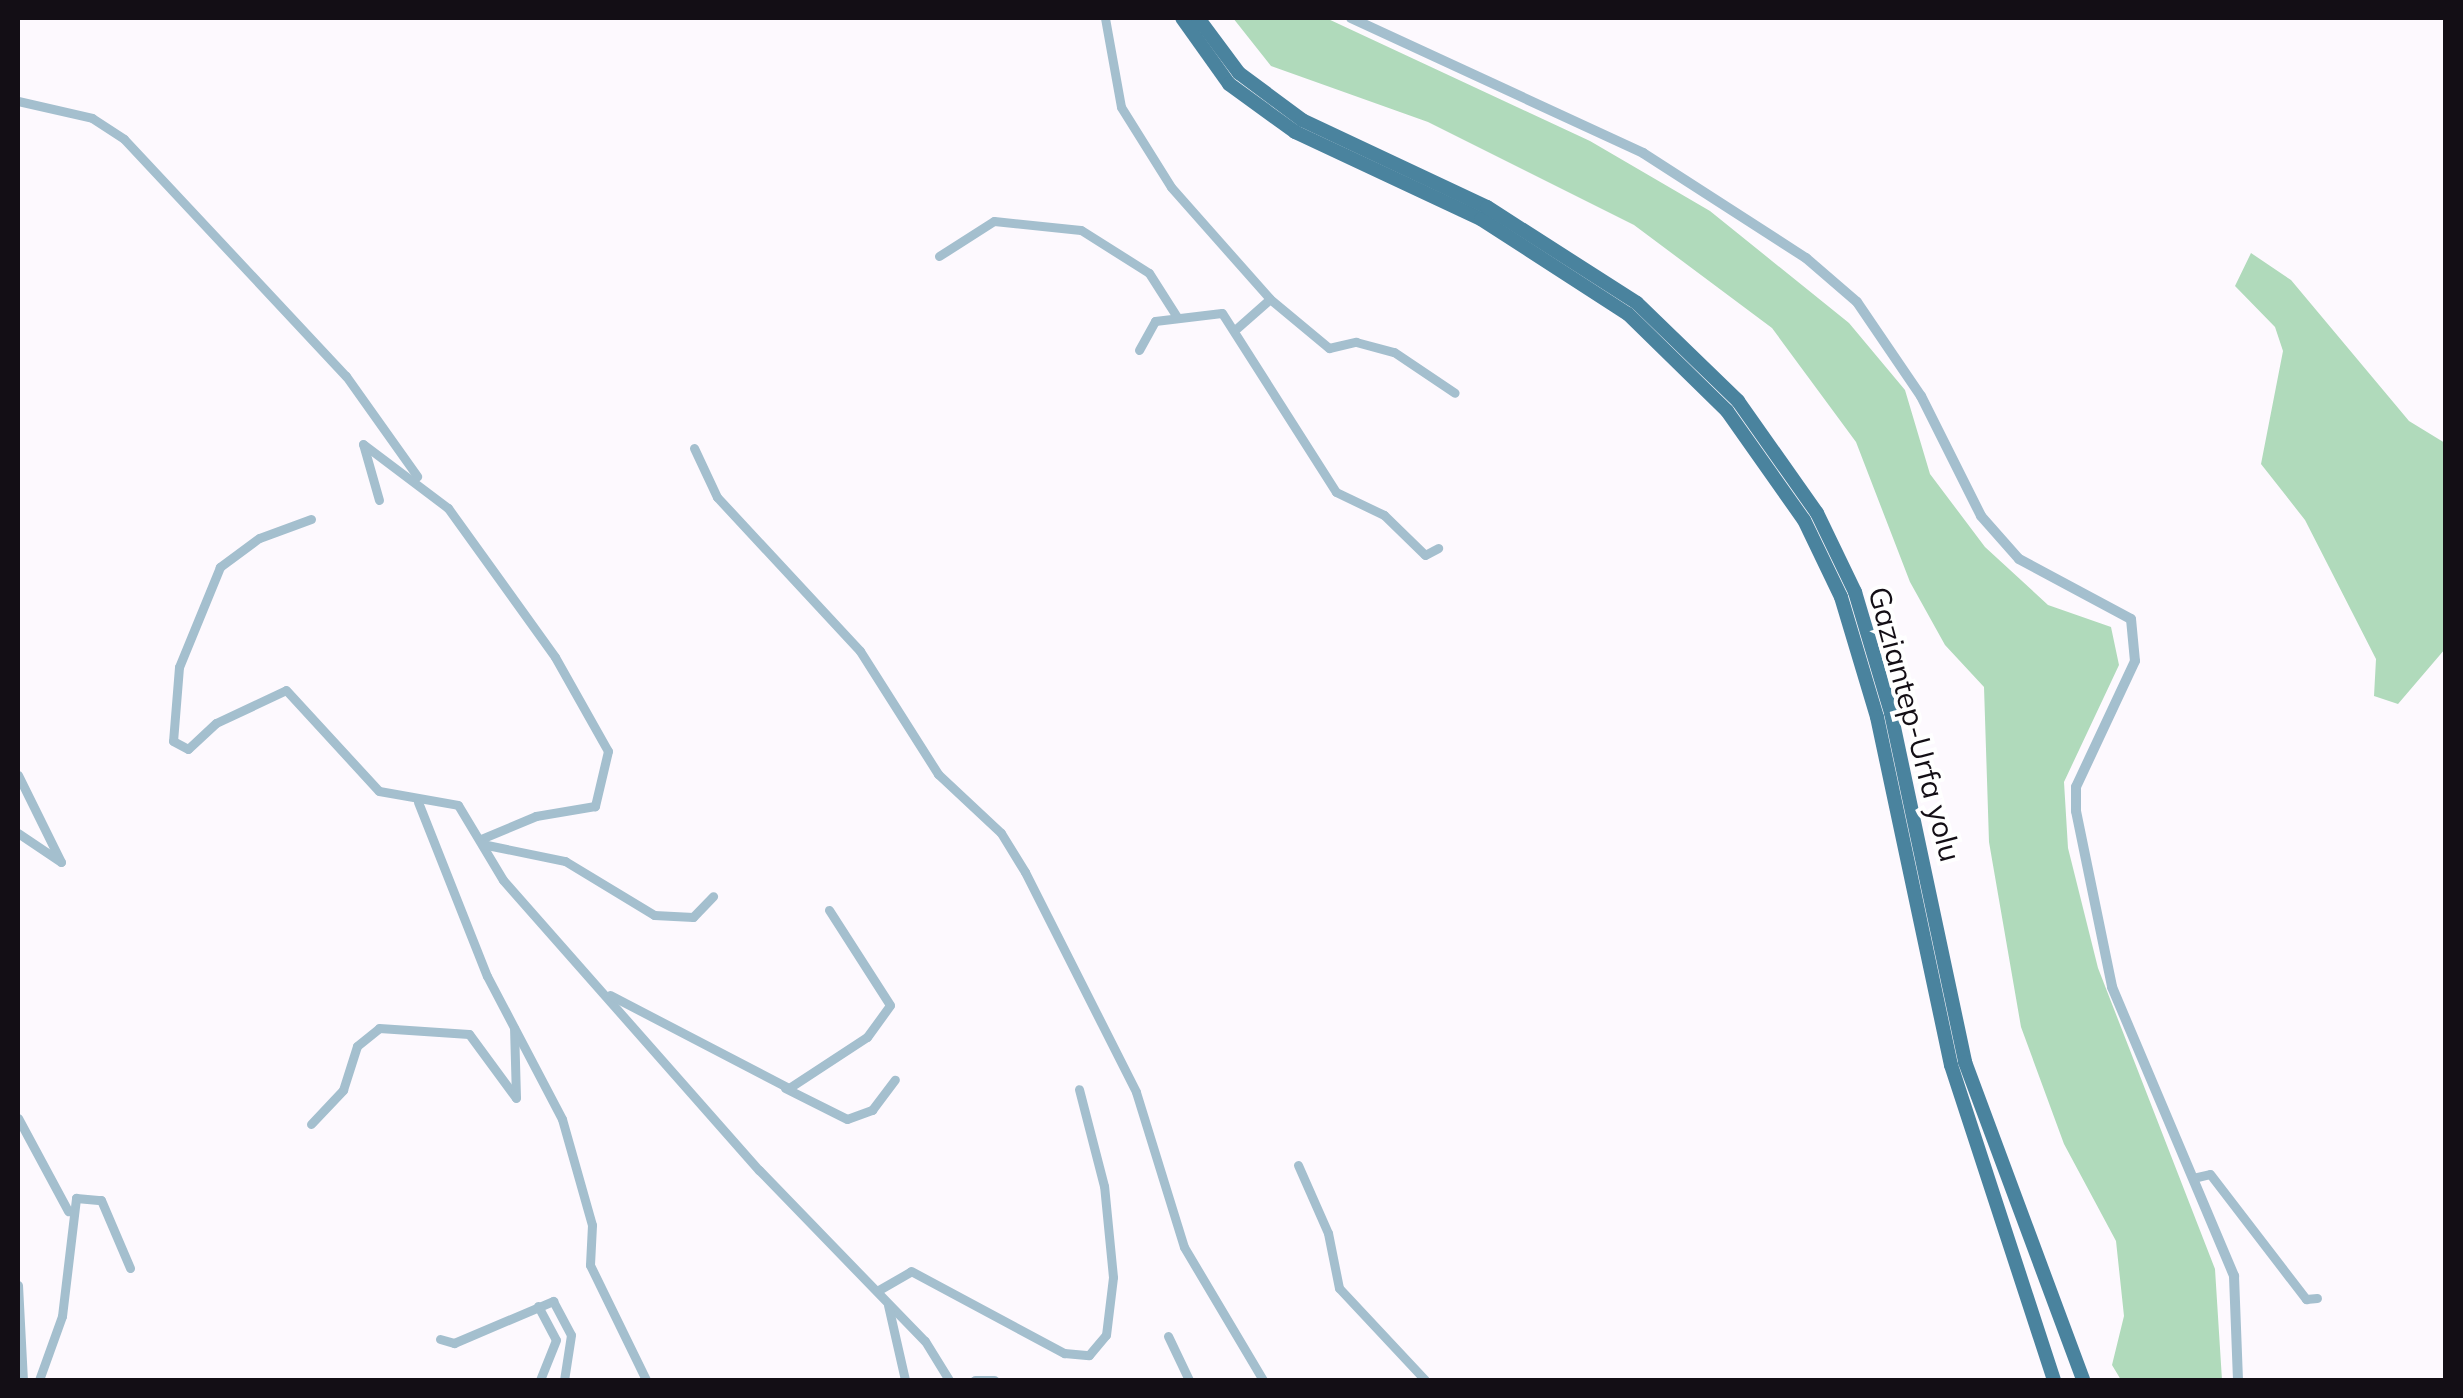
<!DOCTYPE html>
<style>
body{margin:0}
#map{position:relative;width:2463px;height:1398px;overflow:hidden;background:#fdf9fe;font-family:Mulish,sans-serif}
div>[style]{position:absolute}
.green>*{inset:0;background:#b0dabb}
.minor>*{height:9px;margin:-4.5px;padding:0 4.5px;transform-origin:4.5px;border-radius:4.5px;background:#a4bfce}
.tertiary>*{height:10px;margin:-5px;padding:0 5px;transform-origin:5px;border-radius:5px;background:#a4bfce}
.trunk>*{height:14px;margin:-7px;padding:0 7px;transform-origin:7px;border-radius:7px;background:#4a839e}
span{translate:-50% -50%;white-space:nowrap;text-align:center;line-height:1.15;-webkit-text-stroke:8px #fff;paint-order:stroke}
.street-label{font-size:30px;color:#130e15}
.frame{position:absolute;inset:0;border:20px solid #130e15;pointer-events:none}
</style>
<div id="map">
<div class="green">
<div style="clip-path:polygon(1233px 18px,1326px 18px,1590px 141px,1710px 211px,1849px 323px,1905px 390px,1930px 474px,1985px 547px,2048px 605px,2111px 627px,2119px 665px,2064px 782px,2068px 848px,2098px 968px,2215px 1269px,2222px 1380px,2121px 1380px,2112px 1365px,2124px 1316px,2116px 1241px,2064px 1144px,2021px 1027px,1989px 842px,1984px 687px,1945px 645px,1910px 582px,1856px 442px,1772px 328px,1634px 225px,1428px 122px,1271px 66px)"></div>
<div style="clip-path:polygon(2251px 253px,2291px 280px,2409px 421px,2445px 443px,2445px 649px,2398px 704px,2374px 696px,2376px 659px,2305px 520px,2261px 464px,2283px 351px,2275px 327px,2235px 286px)"></div>
</div>
<div class="minor">
<div style="left:1105px;top:18px;width:90px;rotate:79.8deg"></div>
<div style="left:1121px;top:107px;width:94px;rotate:58deg"></div>
<div style="left:1171px;top:187px;width:149px;rotate:48.5deg"></div>
<div style="left:1270px;top:299px;width:44px;rotate:138.7deg"></div>
<div style="left:18px;top:101px;width:76px;rotate:12.9deg"></div>
<div style="left:92px;top:118px;width:38px;rotate:33deg"></div>
<div style="left:124px;top:139px;width:325px;rotate:46.9deg"></div>
<div style="left:346px;top:376px;width:123px;rotate:54.6deg"></div>
<div style="left:939px;top:256px;width:65px;rotate:-32.5deg"></div>
<div style="left:994px;top:221px;width:87px;rotate:5.9deg"></div>
<div style="left:1081px;top:230px;width:80px;rotate:32.3deg"></div>
<div style="left:1149px;top:273px;width:52px;rotate:57.5deg"></div>
<div style="left:1270px;top:299px;width:77px;rotate:39.7deg"></div>
<div style="left:1329px;top:348px;width:28px;rotate:-13deg"></div>
<div style="left:1356px;top:342px;width:39px;rotate:15deg"></div>
<div style="left:1394px;top:352px;width:73px;rotate:33.9deg"></div>
<div style="left:1139px;top:350px;width:33px;rotate:-61deg"></div>
<div style="left:1155px;top:321px;width:67px;rotate:-6.8deg"></div>
<div style="left:1222px;top:313px;width:212px;rotate:57.5deg"></div>
<div style="left:1336px;top:492px;width:53px;rotate:25.6deg"></div>
<div style="left:1384px;top:515px;width:57px;rotate:44.3deg"></div>
<div style="left:1425px;top:555px;width:15px;rotate:-28deg"></div>
<div style="left:694px;top:448px;width:54px;rotate:64.9deg"></div>
<div style="left:717px;top:497px;width:210px;rotate:47.1deg"></div>
<div style="left:860px;top:651px;width:146px;rotate:57.6deg"></div>
<div style="left:938px;top:774px;width:86px;rotate:43.1deg"></div>
<div style="left:1001px;top:833px;width:46px;rotate:58.4deg"></div>
<div style="left:1025px;top:872px;width:246px;rotate:63.2deg"></div>
<div style="left:1136px;top:1092px;width:162px;rotate:72.8deg"></div>
<div style="left:1184px;top:1247px;width:155px;rotate:59.3deg"></div>
<div style="left:379px;top:500px;width:58px;rotate:-105.9deg"></div>
<div style="left:363px;top:444px;width:106px;rotate:37deg"></div>
<div style="left:448px;top:508px;width:183px;rotate:54.3deg"></div>
<div style="left:555px;top:657px;width:108px;rotate:60.6deg"></div>
<div style="left:608px;top:751px;width:57px;rotate:103.3deg"></div>
<div style="left:595px;top:806px;width:60px;rotate:170.4deg"></div>
<div style="left:536px;top:816px;width:60px;rotate:157.3deg"></div>
<div style="left:311px;top:519px;width:55px;rotate:159.9deg"></div>
<div style="left:259px;top:538px;width:49px;rotate:143.4deg"></div>
<div style="left:220px;top:567px;width:108px;rotate:112.3deg"></div>
<div style="left:179px;top:667px;width:74px;rotate:94.6deg"></div>
<div style="left:173px;top:741px;width:17px;rotate:28deg"></div>
<div style="left:188px;top:749px;width:38px;rotate:-43deg"></div>
<div style="left:216px;top:723px;width:77px;rotate:-25.2deg"></div>
<div style="left:286px;top:690px;width:137px;rotate:47.4deg"></div>
<div style="left:379px;top:791px;width:80px;rotate:10deg"></div>
<div style="left:458px;top:805px;width:87px;rotate:59deg"></div>
<div style="left:503px;top:880px;width:387px;rotate:48.6deg"></div>
<div style="left:759px;top:1170px;width:238px;rotate:45.9deg"></div>
<div style="left:925px;top:1341px;width:46px;rotate:58.4deg"></div>
<div style="left:18px;top:775px;width:97px;rotate:63.7deg"></div>
<div style="left:61px;top:862px;width:52px;rotate:-146deg"></div>
<div style="left:418px;top:802px;width:187px;rotate:68.4deg"></div>
<div style="left:487px;top:976px;width:161px;rotate:62.3deg"></div>
<div style="left:562px;top:1119px;width:110px;rotate:74.2deg"></div>
<div style="left:592px;top:1225px;width:40px;rotate:92.9deg"></div>
<div style="left:590px;top:1265px;width:128px;rotate:64deg"></div>
<div style="left:482px;top:844px;width:85px;rotate:11.6deg"></div>
<div style="left:565px;top:861px;width:104px;rotate:31.2deg"></div>
<div style="left:654px;top:915px;width:39px;rotate:3deg"></div>
<div style="left:693px;top:917px;width:29px;rotate:-46deg"></div>
<div style="left:610px;top:995px;width:202px;rotate:27.5deg"></div>
<div style="left:789px;top:1088px;width:93px;rotate:-33.2deg"></div>
<div style="left:867px;top:1037px;width:39px;rotate:-54deg"></div>
<div style="left:890px;top:1005px;width:113px;rotate:-122.7deg"></div>
<div style="left:785px;top:1088px;width:69px;rotate:26.6deg"></div>
<div style="left:847px;top:1119px;width:27px;rotate:-20deg"></div>
<div style="left:872px;top:1110px;width:38px;rotate:-53deg"></div>
<div style="left:18px;top:1118px;width:106px;rotate:61.7deg"></div>
<div style="left:311px;top:1124px;width:47px;rotate:-46.7deg"></div>
<div style="left:343px;top:1090px;width:46px;rotate:-72.3deg"></div>
<div style="left:357px;top:1046px;width:28px;rotate:-39deg"></div>
<div style="left:379px;top:1028px;width:90px;rotate:3.8deg"></div>
<div style="left:469px;top:1034px;width:79px;rotate:53.7deg"></div>
<div style="left:516px;top:1098px;width:70px;rotate:-91.6deg"></div>
<div style="left:1298px;top:1165px;width:74px;rotate:66.2deg"></div>
<div style="left:1328px;top:1233px;width:56px;rotate:78.7deg"></div>
<div style="left:1339px;top:1288px;width:126px;rotate:46.9deg"></div>
<div style="left:2193px;top:1178px;width:17px;rotate:-13deg"></div>
<div style="left:2210px;top:1174px;width:158px;rotate:52.5deg"></div>
<div style="left:2306px;top:1299px;width:11px;rotate:-5deg"></div>
<div style="left:18px;top:1285px;width:95px;rotate:87deg"></div>
<div style="left:877px;top:1291px;width:39px;rotate:-30deg"></div>
<div style="left:911px;top:1271px;width:174px;rotate:28.2deg"></div>
<div style="left:1064px;top:1353px;width:25px;rotate:5deg"></div>
<div style="left:1089px;top:1355px;width:26px;rotate:-50deg"></div>
<div style="left:1106px;top:1335px;width:58px;rotate:-83.1deg"></div>
<div style="left:1113px;top:1277px;width:91px;rotate:-95.6deg"></div>
<div style="left:1104px;top:1186px;width:100px;rotate:-104.5deg"></div>
<div style="left:888px;top:1305px;width:77px;rotate:77.2deg"></div>
<div style="left:538px;top:1306px;width:38px;rotate:62deg"></div>
<div style="left:556px;top:1340px;width:43px;rotate:111.8deg"></div>
<div style="left:1168px;top:1336px;width:49px;rotate:64.5deg"></div>
<div style="left:440px;top:1339px;width:15px;rotate:16deg"></div>
<div style="left:454px;top:1343px;width:108px;rotate:-23deg"></div>
<div style="left:553px;top:1301px;width:38px;rotate:62deg"></div>
<div style="left:571px;top:1335px;width:46px;rotate:98.8deg"></div>
<div style="left:39px;top:1380px;width:68px;rotate:-70.2deg"></div>
<div style="left:62px;top:1316px;width:119px;rotate:-83.2deg"></div>
<div style="left:76px;top:1198px;width:25px;rotate:5deg"></div>
<div style="left:101px;top:1200px;width:74px;rotate:66.9deg"></div>
<div style="left:975px;top:1380px;width:19px"></div>
</div>
<div class="tertiary">
<div style="left:1351px;top:18px;width:322px;rotate:24.8deg"></div>
<div style="left:1643px;top:153px;width:194px;rotate:32.8deg"></div>
<div style="left:1806px;top:258px;width:67px;rotate:40.8deg"></div>
<div style="left:1857px;top:302px;width:114px;rotate:55.8deg"></div>
<div style="left:1921px;top:396px;width:134px;rotate:63.4deg"></div>
<div style="left:1981px;top:516px;width:57px;rotate:48.5deg"></div>
<div style="left:2019px;top:559px;width:127px;rotate:28.2deg"></div>
<div style="left:2131px;top:619px;width:42px;rotate:84.6deg"></div>
<div style="left:2135px;top:661px;width:139px;rotate:115.1deg"></div>
<div style="left:2076px;top:787px;width:24px;rotate:90deg"></div>
<div style="left:2076px;top:811px;width:180px;rotate:78.4deg"></div>
<div style="left:2112px;top:987px;width:314px;rotate:67.1deg"></div>
<div style="left:2234px;top:1276px;width:104px;rotate:87.8deg"></div>
</div>
<div class="trunk">
<div style="left:1182px;top:18px;width:81px;rotate:54.5deg"></div>
<div style="left:1229px;top:84px;width:82px;rotate:36deg"></div>
<div style="left:1295px;top:132px;width:205px;rotate:25.1deg"></div>
<div style="left:1481px;top:219px;width:175px;rotate:32.9deg"></div>
<div style="left:1628px;top:314px;width:139px;rotate:44.4deg"></div>
<div style="left:1727px;top:411px;width:133px;rotate:54.8deg"></div>
<div style="left:1804px;top:520px;width:85px;rotate:64.3deg"></div>
<div style="left:1841px;top:597px;width:125px;rotate:73.3deg"></div>
<div style="left:1877px;top:717px;width:356px;rotate:78deg"></div>
<div style="left:1951px;top:1065px;width:331px;rotate:71.9deg"></div>
<div style="left:1198px;top:18px;width:69px;rotate:53.3deg"></div>
<div style="left:1239px;top:73px;width:79px;rotate:36.7deg"></div>
<div style="left:1302px;top:120px;width:204px;rotate:25.2deg"></div>
<div style="left:1487px;top:207px;width:178px;rotate:32.6deg"></div>
<div style="left:1637px;top:303px;width:141px;rotate:44.1deg"></div>
<div style="left:1738px;top:401px;width:137px;rotate:54.8deg"></div>
<div style="left:1817px;top:513px;width:88px;rotate:64.3deg"></div>
<div style="left:1855px;top:592px;width:126px;rotate:73.4deg"></div>
<div style="left:1891px;top:713px;width:357px;rotate:78deg"></div>
<div style="left:1965px;top:1062px;width:339px;rotate:69.6deg"></div>
</div>
<div class="street-label">
<span style="left:1915px;top:724px;rotate:75deg">Gaziantep-Urfa yolu</span>
</div>
<div class="frame"></div>
</div>
